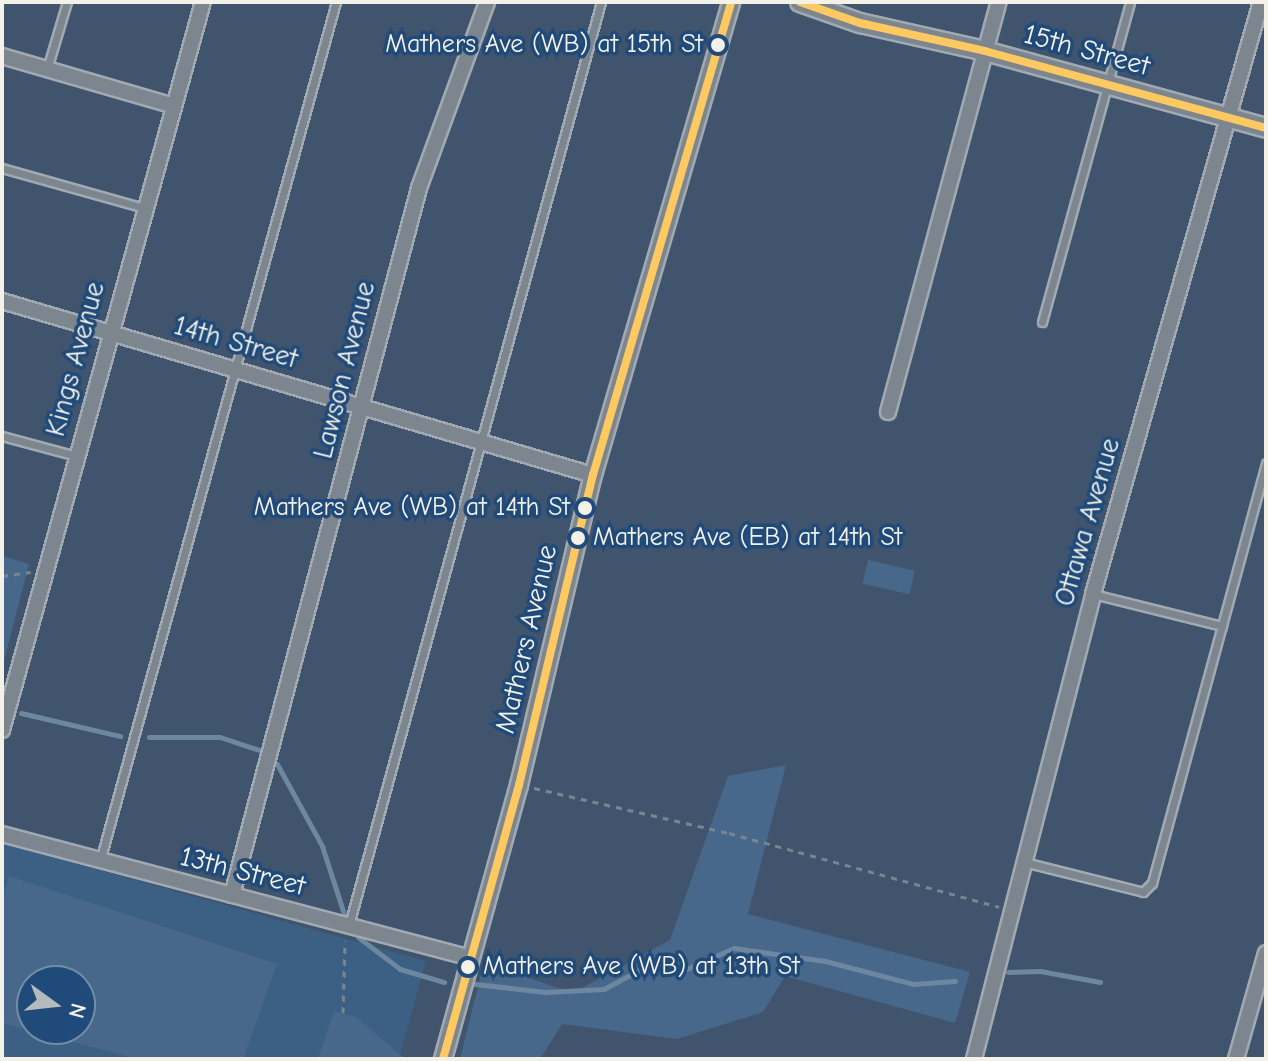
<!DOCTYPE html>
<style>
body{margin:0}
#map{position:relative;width:1268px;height:1061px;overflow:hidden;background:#40556d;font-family:"Comic Neue",sans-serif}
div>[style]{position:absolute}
.built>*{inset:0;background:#3c5f84}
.green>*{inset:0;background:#48688b;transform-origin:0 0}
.stream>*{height:5px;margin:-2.5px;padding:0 2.5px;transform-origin:2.5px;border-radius:2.5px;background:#6e87a1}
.path>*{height:3px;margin-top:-1.5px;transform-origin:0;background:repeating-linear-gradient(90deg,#7a8590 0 6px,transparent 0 12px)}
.roads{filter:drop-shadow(2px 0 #a1aab3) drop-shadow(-2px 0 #a1aab3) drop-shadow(0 2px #a1aab3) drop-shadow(0 -2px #a1aab3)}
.service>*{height:7px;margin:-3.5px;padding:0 3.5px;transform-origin:3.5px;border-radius:3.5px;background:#7d868f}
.minor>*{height:14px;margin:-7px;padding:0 7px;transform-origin:7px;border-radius:7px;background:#7d868f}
.tertiary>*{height:16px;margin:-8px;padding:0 8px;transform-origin:8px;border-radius:8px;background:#7d868f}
.secondary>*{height:18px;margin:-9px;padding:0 9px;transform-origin:9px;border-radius:9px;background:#7d868f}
.bus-1>*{height:8px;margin:-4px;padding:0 4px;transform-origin:4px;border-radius:4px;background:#fdc960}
.dots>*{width:22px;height:22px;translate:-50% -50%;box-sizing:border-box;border:4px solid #1f4a7a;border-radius:50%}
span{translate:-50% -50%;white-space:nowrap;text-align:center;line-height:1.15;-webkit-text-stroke:7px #1f4a7a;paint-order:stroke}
.bus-label{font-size:26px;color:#f4f1e8}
.right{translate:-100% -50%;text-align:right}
.left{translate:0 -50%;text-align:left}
.street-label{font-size:28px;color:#f4f1e8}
.frame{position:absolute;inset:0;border:4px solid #f4f1e8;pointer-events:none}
.north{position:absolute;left:16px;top:965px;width:80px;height:80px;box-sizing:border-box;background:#1f4a7a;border:2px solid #748da6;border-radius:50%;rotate:105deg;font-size:22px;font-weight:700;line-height:32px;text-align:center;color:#f4f1e8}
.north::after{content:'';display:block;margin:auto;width:28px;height:36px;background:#b5babd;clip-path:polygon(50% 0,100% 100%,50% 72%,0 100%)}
</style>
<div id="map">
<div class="built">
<div style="clip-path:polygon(evenodd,2px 843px,426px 961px,399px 1059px,2px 1059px,2px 843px,32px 981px,80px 981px,80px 1029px,32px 1029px,32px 981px)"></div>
</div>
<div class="green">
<div style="clip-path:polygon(2px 556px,29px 564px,2px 668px)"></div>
<div style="left:868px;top:560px;width:48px;height:24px;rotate:13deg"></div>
<div style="clip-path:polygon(786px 765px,748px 914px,970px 972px,955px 1023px,785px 976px,763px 1012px,677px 1039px,562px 1024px,540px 1059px,460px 1059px,484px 963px,573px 993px,670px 940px,728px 776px)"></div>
<div style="clip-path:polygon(evenodd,9px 876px,277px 964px,243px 1059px,137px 1059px,2px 1023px,2px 902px,9px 876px,80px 981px,80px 1029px,32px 1029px,32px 981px,80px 981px)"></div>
<div style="clip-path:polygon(334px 1011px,356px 1017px,405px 1059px,318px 1059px)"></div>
</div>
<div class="stream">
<div style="left:21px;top:713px;width:102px;rotate:13.1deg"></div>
<div style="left:149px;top:737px;width:71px"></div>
<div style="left:220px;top:737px;width:41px;rotate:18.4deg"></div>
<div style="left:277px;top:764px;width:94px;rotate:61.2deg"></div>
<div style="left:322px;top:846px;width:71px;rotate:72.1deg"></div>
<div style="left:358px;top:937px;width:53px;rotate:37.3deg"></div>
<div style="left:400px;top:969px;width:46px;rotate:16.5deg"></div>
<div style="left:1008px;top:972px;width:32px;rotate:-2deg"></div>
<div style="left:1040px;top:971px;width:61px;rotate:10.4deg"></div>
<div style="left:475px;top:984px;width:71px;rotate:6.4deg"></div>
<div style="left:546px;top:992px;width:58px;rotate:-3deg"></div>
<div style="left:604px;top:989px;width:52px;rotate:-28.5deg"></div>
<div style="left:650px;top:964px;width:31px;rotate:15deg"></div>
<div style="left:680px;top:972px;width:59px;rotate:-24deg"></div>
<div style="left:734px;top:948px;width:92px;rotate:8.1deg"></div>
<div style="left:825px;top:961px;width:91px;rotate:14.6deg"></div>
<div style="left:913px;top:984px;width:42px;rotate:-4.1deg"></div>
</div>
<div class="path">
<div style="left:2px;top:576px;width:29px;rotate:-8deg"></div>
<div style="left:534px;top:788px;width:200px;rotate:13deg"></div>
<div style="left:729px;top:833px;width:280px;rotate:15.3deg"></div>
<div style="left:343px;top:1013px;width:72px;rotate:-88.4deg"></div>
</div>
<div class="roads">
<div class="service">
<div style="left:47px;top:69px;width:70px;rotate:-73.4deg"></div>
<div style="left:2px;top:168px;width:148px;rotate:15.7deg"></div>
<div style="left:1042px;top:322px;width:332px;rotate:-74.6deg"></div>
<div style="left:2px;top:436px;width:77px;rotate:15.1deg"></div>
<div style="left:1093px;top:594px;width:133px;rotate:13.9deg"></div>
<div style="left:100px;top:861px;width:891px;rotate:-74.64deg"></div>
<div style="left:1024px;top:862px;width:123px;rotate:14.1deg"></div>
<div style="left:1143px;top:892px;width:13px;rotate:-45deg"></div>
<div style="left:1152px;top:883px;width:435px;rotate:-74.8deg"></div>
<div style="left:349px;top:925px;width:957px;rotate:-74.73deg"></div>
</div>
<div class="minor">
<div style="left:2px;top:56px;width:179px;rotate:16.2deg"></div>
<div style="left:2px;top:301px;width:616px;rotate:16.41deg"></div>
<div style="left:888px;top:412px;width:425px;rotate:-74.9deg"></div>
<div style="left:2px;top:730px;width:755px;rotate:-74.57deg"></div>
<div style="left:2px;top:834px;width:485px;rotate:14.8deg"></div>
<div style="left:232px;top:895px;width:731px;rotate:-75.18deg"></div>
<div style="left:419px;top:188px;width:198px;rotate:-69.9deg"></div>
<div style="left:974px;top:1059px;width:480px;rotate:-75.6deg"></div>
<div style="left:1093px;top:594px;width:615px;rotate:-74.16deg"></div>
<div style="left:1236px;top:1059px;width:110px;rotate:-74.2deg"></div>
</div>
<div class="tertiary">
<div style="left:443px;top:1059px;width:284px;rotate:-74.5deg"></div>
<div style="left:519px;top:785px;width:319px;rotate:-76.6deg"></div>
<div style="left:593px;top:475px;width:493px;rotate:-73.7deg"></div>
</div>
<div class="secondary">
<div style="left:800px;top:2px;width:64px;rotate:19.3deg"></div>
<div style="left:860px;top:23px;width:128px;rotate:12.6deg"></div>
<div style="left:985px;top:51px;width:291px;rotate:15.3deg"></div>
</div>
</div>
<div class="bus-1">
<div style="left:800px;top:2px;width:64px;rotate:19.3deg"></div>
<div style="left:860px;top:23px;width:128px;rotate:12.6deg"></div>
<div style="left:985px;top:51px;width:291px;rotate:15.3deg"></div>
<div style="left:443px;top:1059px;width:284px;rotate:-74.5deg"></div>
<div style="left:519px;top:785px;width:319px;rotate:-76.6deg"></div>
<div style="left:593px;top:475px;width:493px;rotate:-73.7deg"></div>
</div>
<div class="dots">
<div style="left:718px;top:45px;background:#f4f1e8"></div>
<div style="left:585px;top:508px;background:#f4f1e8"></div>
<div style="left:578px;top:538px;background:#f4f1e8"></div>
<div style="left:468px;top:967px;background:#f4f1e8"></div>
</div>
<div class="bus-label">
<span class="right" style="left:703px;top:45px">Mathers Ave (WB) at 15th St</span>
<span class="right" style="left:570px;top:508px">Mathers Ave (WB) at 14th St</span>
<span class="left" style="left:593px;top:538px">Mathers Ave (EB) at 14th St</span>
<span class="left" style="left:483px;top:967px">Mathers Ave (WB) at 13th St</span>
</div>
<div class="street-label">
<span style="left:1087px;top:50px;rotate:15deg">15th Street</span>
<span style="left:236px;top:342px;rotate:16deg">14th Street</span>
<span style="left:75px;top:359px;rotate:-75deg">Kings Avenue</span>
<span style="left:344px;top:370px;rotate:-76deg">Lawson Avenue</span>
<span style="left:1087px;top:522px;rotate:-74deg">Ottawa Avenue</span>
<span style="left:526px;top:639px;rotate:-77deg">Mathers Avenue</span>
<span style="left:243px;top:871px;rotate:14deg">13th Street</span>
</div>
<div class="frame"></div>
<div class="north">N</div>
</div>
